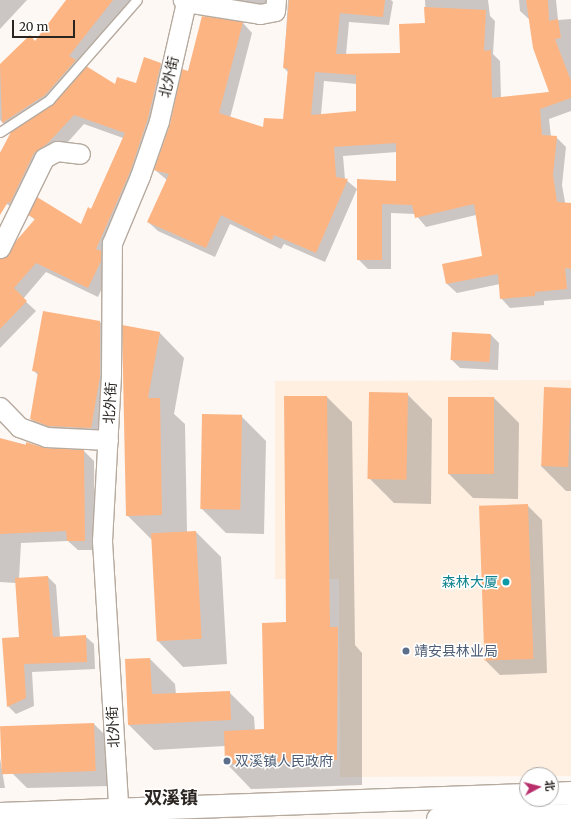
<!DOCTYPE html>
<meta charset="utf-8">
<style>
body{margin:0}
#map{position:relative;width:571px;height:819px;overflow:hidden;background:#fef8f4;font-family:Merriweather,"Noto Sans SC",serif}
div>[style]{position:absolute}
.built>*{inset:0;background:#feefe1}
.shadow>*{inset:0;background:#0003}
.building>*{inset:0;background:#fdb483;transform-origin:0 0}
.roads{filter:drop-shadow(1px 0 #b6aa9f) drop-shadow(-1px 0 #b6aa9f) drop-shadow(0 1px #b6aa9f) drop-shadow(0 -1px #b6aa9f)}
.lane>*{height:9px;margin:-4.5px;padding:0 4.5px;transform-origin:4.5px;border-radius:4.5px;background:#fff}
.street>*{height:19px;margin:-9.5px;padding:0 9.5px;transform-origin:9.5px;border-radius:9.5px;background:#fff}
.secondary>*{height:22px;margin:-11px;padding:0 11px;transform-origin:11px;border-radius:11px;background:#fff}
.dots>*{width:11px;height:11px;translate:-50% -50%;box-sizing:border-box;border:2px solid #fff;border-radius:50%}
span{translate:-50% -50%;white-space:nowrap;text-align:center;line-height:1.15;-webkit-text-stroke:3px #fff;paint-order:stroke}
.street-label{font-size:14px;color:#2a2521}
.culture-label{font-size:14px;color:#0d838f}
.right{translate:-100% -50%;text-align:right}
.service-label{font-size:14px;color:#4e5e75}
.left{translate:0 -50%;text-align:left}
.district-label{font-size:18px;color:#2a2521;font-weight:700}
.north{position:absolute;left:519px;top:767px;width:40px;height:40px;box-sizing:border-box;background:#fff;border:1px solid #aaa8a6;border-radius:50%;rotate:83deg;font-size:11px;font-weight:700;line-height:16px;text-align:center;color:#2a2521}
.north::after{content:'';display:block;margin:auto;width:14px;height:18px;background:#b82f6c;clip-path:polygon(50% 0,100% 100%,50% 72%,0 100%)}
.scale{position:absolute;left:12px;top:20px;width:63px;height:18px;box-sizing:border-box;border:2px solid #2a2521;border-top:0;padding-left:5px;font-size:12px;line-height:14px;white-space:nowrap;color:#2a2521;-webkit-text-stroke:3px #fff;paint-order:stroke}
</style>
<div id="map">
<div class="built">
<div style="clip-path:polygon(571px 380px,571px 776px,340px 777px,339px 579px,275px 579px,275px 381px)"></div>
</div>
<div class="shadow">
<div style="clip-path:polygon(0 0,27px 0,0 29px)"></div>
<div style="clip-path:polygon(68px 0,134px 0,82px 67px,85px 70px,116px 86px,137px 84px,160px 63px,170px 73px,110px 271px,98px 297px,46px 272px,23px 299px,36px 311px,0 348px,0 260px,7px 258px,35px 220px,30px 215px,81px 225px,91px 210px,123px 138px,84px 124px,58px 153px,20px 212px,0 200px,0 153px,12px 132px,0 120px,0 66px,30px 37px,35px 42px)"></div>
<div style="clip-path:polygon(214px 0,280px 0,274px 11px)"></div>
<div style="clip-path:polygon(evenodd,288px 0,391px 0,393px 2px,389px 25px,349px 22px,346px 55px,401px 54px,426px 24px,425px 0,488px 0,490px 16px,495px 21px,493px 54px,500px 61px,501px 98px,551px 92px,530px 20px,520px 11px,519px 0,556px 0,558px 20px,571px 19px,571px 111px,549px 119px,551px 137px,556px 137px,566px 147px,562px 185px,571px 236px,571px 299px,544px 301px,544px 305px,510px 308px,501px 298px,500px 284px,457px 293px,447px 284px,483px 257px,476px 215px,426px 227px,415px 214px,391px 213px,391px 269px,368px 269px,358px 259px,358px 180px,397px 182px,397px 152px,343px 156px,345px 179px,357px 189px,325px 262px,284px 244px,281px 249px,230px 224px,215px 257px,158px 231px,148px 222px,167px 180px,155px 170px,188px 72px,203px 17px,243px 23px,252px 33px,230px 118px,264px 128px,284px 120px,288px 72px,284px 68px,288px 0,324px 81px,357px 84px,357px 112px,321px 115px,324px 81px)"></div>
<div style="clip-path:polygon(100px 322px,115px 337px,106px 443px,46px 434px,31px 419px,39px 376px,34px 371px)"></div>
<div style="clip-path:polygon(159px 332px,184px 358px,174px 414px,185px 424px,187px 532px,196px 532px,221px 557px,227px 664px,183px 667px,158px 641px,152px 540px,127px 515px)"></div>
<div style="clip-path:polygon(452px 333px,491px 335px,499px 343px,498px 370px,460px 368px,452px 360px)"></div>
<div style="clip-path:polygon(571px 389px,571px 491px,566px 491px,541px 466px)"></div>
<div style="clip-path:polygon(407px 394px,432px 419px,431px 504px,394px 503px,369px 478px)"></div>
<div style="clip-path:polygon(285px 397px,327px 397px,352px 422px,355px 645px,362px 653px,362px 785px,251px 789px,226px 763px,225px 746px,154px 750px,129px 725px,150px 659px,175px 684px,176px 694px,229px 692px,254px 717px,255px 731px,265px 730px,287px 623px)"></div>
<div style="clip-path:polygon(494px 398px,519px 423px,518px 499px,473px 498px,448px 473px)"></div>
<div style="clip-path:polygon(241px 416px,266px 441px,264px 534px,226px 533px,201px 508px)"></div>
<div style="clip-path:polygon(0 439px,45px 449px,84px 451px,94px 461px,95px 550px,78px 550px,68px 541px,21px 543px,19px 579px,48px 577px,56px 585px,60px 637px,85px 636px,94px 644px,95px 669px,32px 672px,34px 706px,16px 714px,8px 706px,20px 638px,16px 583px,0 582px)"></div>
<div style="clip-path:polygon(527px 505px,542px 520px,547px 673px,500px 675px,485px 660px)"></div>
<div style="clip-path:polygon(94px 724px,109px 739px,110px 786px,27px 788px,12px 773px)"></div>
<div style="clip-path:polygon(0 758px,5px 788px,0 788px)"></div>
</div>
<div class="building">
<div style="clip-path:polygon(66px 0,113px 0,69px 56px,76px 60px,45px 95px,2px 123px,0 64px,30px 35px,35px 41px)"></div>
<div style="clip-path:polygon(evenodd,289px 0,385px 0,383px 17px,340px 13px,336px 54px,400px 53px,399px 24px,425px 23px,424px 7px,486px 10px,484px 51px,491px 50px,492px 98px,549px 92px,533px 48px,526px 0,548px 0,549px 21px,558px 19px,561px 38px,555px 39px,571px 81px,571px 98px,540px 109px,542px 135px,557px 136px,553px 175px,557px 202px,571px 203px,571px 269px,565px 268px,567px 289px,535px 292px,535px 296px,500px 299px,498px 274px,446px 284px,442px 264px,482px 256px,474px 204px,415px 218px,412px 205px,382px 204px,382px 260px,357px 260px,357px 179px,396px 181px,396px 143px,334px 147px,336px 177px,348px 179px,316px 253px,274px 235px,272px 240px,221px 215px,206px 248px,147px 222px,169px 174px,154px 170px,170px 124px,182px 69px,188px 71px,202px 16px,243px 22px,219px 113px,263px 127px,264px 118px,283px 119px,288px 69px,283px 68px,289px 0,315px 72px,356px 75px,356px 111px,311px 115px,315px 72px)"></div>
<div style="clip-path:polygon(144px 57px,161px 63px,148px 118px,130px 172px,96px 249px,101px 251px,101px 261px,88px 288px,36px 263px,14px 288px,27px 301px,0 329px,0 259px,6px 257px,16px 241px,35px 219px,28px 215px,37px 197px,81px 224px,88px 207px,91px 209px,125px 133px,74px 115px,48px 143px,34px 153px,10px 203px,8px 202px,0 215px,0 153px,11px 132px,53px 104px,86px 66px,115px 84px,117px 77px,136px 83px)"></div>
<div style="clip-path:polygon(43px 311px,100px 321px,100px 377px,91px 428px,48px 426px,30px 419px,38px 372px,32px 371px)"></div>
<div style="clip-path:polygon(122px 325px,160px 332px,148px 398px,160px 398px,162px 515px,126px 516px)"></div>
<div style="left:452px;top:332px;width:39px;height:28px;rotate:3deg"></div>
<div style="left:544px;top:387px;width:27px;height:79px;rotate:2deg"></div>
<div style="left:369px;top:392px;width:39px;height:87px;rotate:1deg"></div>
<div style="clip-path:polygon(284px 396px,327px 396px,330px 627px,338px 627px,337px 760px,225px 764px,224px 731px,264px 729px,262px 623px,286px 622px)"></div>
<div style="left:448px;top:397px;width:46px;height:77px"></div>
<div style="left:202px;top:414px;width:40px;height:95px;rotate:1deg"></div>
<div style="clip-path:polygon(0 438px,26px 445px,26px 442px,45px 448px,84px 450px,85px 541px,67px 541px,66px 531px,0 534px)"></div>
<div style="left:528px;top:504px;width:155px;height:49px;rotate:88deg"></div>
<div style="left:196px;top:531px;width:108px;height:45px;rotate:87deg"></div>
<div style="clip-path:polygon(48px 576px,53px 637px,86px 635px,87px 662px,24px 664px,26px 698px,7px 707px,2px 638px,19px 637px,15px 578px)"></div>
<div style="clip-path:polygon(150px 658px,152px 694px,230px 691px,231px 720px,128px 725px,125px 659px)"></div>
<div style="left:94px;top:723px;width:48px;height:94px;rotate:88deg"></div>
</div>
<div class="roads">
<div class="lane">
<div style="left:0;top:132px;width:59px;rotate:-33.1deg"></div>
<div style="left:49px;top:100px;width:133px;rotate:-48.7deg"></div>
</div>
<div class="street">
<div style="left:186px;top:2px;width:75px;rotate:9.2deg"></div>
<div style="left:260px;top:14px;width:15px;rotate:-11deg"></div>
<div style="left:275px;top:11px;width:11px;rotate:-85deg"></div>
<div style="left:0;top:248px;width:100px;rotate:-63.9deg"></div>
<div style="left:44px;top:158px;width:15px;rotate:-28deg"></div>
<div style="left:57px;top:151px;width:23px;rotate:7deg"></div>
<div style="left:0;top:407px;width:28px;rotate:46deg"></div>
<div style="left:19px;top:427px;width:29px;rotate:20deg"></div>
<div style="left:46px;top:437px;width:62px;rotate:2.8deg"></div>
<div style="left:119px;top:819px;width:279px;rotate:-93.5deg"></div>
<div style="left:102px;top:541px;width:168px;rotate:-86.9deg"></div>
<div style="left:111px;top:373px;width:130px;rotate:-89.6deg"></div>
<div style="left:112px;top:243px;width:73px;rotate:-67.3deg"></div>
<div style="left:140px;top:176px;width:58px;rotate:-70.9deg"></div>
<div style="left:159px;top:121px;width:122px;rotate:-77.2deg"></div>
<div style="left:186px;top:2px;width:4px;rotate:-146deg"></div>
</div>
<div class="secondary">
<div style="left:551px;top:794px;width:20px;rotate:-3deg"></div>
<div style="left:0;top:814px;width:527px;rotate:-2.06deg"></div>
<div style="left:438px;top:819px;width:133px;rotate:-1.7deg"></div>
</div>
</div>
<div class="dots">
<div style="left:506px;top:582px;background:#0f9aa8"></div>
<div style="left:406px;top:651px;background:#5c6f8a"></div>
<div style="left:227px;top:761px;background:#5c6f8a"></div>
</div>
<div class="street-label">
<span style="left:169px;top:77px;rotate:-77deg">北外街</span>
<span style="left:110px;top:403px;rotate:-87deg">北外街</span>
<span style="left:113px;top:727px;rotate:-93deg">北外街</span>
</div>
<div class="culture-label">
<span class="right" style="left:498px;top:582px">森林大厦</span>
</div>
<div class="service-label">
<span class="left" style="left:414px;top:651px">靖安县林业局</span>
<span class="left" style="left:235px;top:761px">双溪镇人民政府</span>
</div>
<div class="district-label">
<span style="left:171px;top:798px">双溪镇</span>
</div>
<div class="north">北</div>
<div class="scale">20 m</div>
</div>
